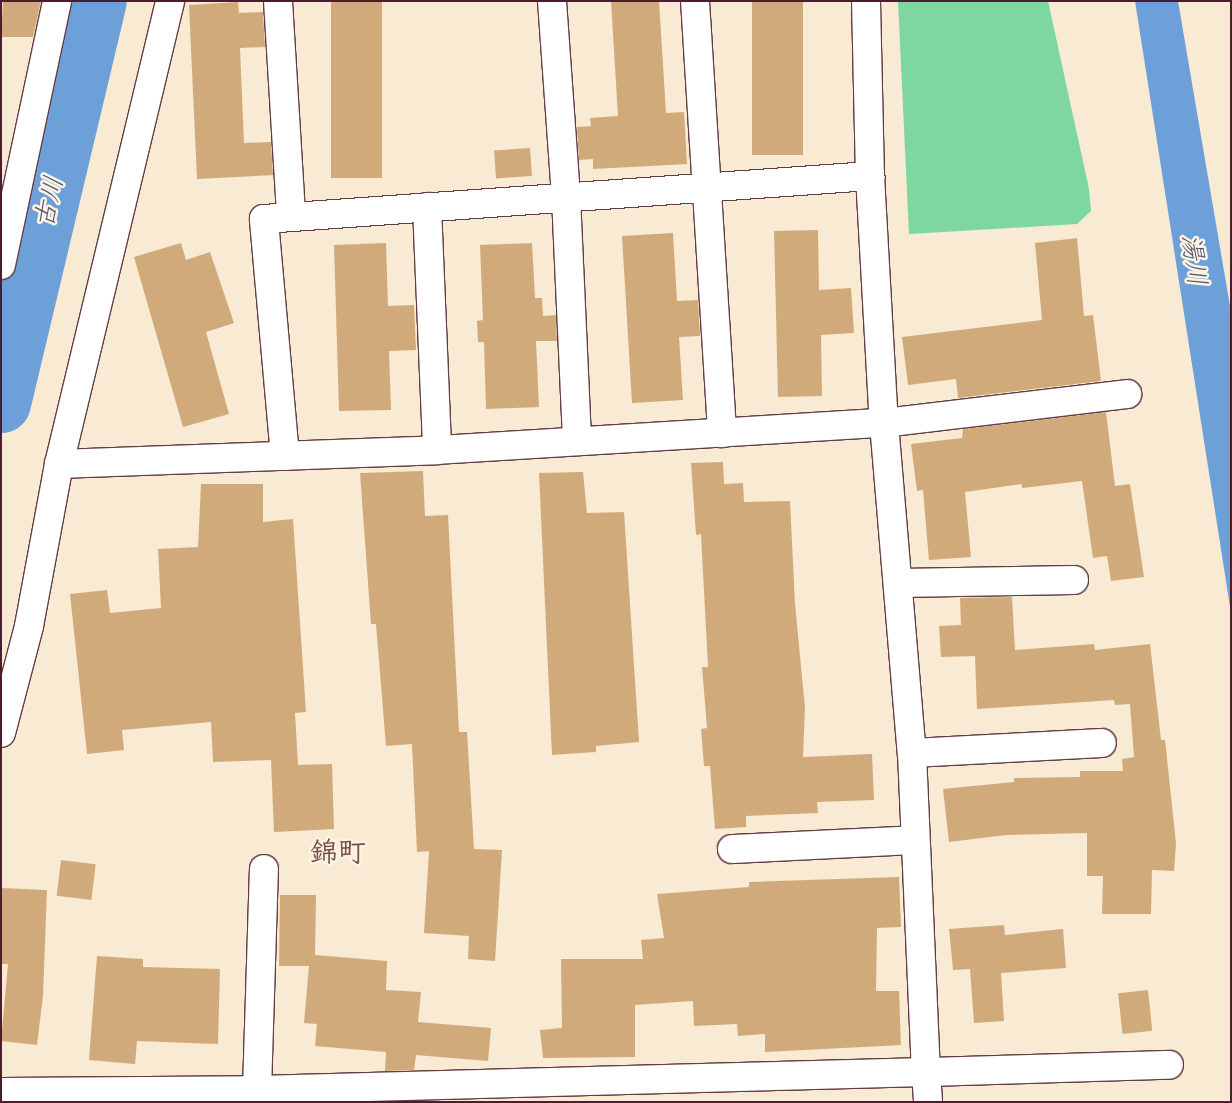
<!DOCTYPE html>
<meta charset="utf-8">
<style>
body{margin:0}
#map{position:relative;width:1232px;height:1103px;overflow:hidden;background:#f8ead3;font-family:Caveat,"Klee One",sans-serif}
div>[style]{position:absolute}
.green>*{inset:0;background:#7dd79e}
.water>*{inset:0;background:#6da0d9}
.river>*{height:59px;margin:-29.5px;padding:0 29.5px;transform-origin:29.5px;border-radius:29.5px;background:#6da0d9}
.building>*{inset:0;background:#d1aa7b;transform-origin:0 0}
.roads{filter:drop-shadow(1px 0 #643d44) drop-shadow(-1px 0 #643d44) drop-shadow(0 1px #643d44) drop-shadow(0 -1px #643d44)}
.minor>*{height:28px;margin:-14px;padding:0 14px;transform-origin:14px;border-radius:14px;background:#fff}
span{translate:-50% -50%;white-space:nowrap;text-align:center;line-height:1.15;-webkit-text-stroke:5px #fcf5e5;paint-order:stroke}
.water-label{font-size:26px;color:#585371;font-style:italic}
.quarter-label{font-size:28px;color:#795047;font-weight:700}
.frame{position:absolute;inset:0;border:2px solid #4a1f2b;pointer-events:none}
</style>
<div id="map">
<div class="green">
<div style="clip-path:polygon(898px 1px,1048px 1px,1089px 189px,1091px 211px,1077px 224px,909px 234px)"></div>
</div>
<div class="water">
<div style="clip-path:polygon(1135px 1px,1178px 1px,1231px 312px,1231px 613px)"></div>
</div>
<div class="river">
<div style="left:1px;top:403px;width:413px;rotate:-76.6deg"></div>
</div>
<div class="building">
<div style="clip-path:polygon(3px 1px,41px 1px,33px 37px,1px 37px)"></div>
<div style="left:331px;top:1px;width:51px;height:177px"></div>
<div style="clip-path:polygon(611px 1px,659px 1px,666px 113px,684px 112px,687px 164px,593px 169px,593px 159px,579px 160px,577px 127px,591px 126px,590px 118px,618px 116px)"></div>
<div style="left:752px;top:1px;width:51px;height:154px"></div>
<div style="clip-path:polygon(238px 2px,239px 13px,263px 12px,265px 47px,240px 48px,244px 143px,271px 142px,273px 175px,197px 179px,189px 5px)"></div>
<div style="left:530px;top:148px;width:28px;height:36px;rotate:86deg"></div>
<div style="clip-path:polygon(818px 230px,819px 290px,851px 288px,854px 333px,821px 335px,822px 396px,778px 397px,774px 231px)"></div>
<div style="clip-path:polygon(673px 233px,677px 301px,698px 300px,700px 336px,679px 337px,683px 400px,632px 403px,622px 236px)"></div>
<div style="clip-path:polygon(1077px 238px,1084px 316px,1093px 315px,1101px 381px,958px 398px,956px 379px,908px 385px,902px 337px,1042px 320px,1035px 243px)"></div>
<div style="clip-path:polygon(181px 243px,186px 260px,210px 252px,234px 323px,206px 332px,229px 414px,183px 427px,134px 257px)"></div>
<div style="clip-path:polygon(386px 243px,388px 306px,414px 305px,416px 350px,389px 351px,391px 410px,339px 411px,334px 245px)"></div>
<div style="clip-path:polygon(532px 243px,535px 298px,542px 298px,543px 316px,556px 315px,557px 341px,536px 341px,539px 407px,486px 409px,484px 342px,478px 342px,477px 321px,483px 320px,480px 245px)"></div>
<div style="clip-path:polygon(1106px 412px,1115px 486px,1130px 484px,1144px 577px,1111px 581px,1107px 556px,1093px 558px,1082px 481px,1022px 488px,1022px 484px,965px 492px,971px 557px,929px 560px,923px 490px,917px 491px,911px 444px,962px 438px,963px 429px)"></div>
<div style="clip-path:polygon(723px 462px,724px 484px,743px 483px,744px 502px,790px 501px,795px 604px,805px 708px,803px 757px,872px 754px,874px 800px,817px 802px,818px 813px,746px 816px,746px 827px,715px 829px,710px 766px,704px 766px,701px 729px,707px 728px,702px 667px,708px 667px,701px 534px,696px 535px,691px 463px)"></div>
<div style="clip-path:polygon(423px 471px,425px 516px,448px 515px,459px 732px,467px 732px,474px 849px,502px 850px,495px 961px,468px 959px,469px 936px,424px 933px,429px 851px,417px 852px,412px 744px,386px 746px,376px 624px,371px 624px,360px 473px)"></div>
<div style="clip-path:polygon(583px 472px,587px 513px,624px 512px,639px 742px,596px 746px,596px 752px,552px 755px,539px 473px)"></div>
<div style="clip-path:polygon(201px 484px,263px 484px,263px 522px,293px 519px,306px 712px,295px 713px,298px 765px,332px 764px,334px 829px,274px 832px,271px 760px,213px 762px,211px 722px,122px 730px,124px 750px,87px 754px,70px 594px,107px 590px,110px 613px,161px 608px,158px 549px,198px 547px)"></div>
<div style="clip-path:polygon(1012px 597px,1015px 650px,1094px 644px,1095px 650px,1150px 644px,1161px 740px,1165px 740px,1176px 843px,1174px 871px,1152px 870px,1151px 914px,1102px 914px,1103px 876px,1087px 876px,1087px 833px,1006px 835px,949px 842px,943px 789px,1014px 782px,1014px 778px,1080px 777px,1080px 771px,1123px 771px,1122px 759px,1134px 757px,1130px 704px,1115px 705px,1114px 700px,977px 709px,975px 656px,941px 657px,939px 626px,961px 625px,960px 598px)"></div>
<div style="left:61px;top:860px;width:35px;height:36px;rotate:7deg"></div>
<div style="clip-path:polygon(899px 877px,901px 927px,877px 928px,876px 991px,899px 991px,901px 1045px,765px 1052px,765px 1034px,738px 1036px,737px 1024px,694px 1026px,693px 1001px,635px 1005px,635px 1057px,543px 1058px,540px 1030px,562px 1028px,561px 959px,643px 959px,641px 940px,664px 938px,657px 894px,749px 887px,749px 882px)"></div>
<div style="clip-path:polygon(1px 888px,47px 890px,43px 996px,37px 1045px,1px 1041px,8px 964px,1px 964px)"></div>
<div style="clip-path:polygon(280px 895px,316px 895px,315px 955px,387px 961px,386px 990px,421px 992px,418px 1022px,491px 1028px,488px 1061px,416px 1055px,414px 1070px,385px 1071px,386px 1052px,315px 1046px,317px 1024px,304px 1023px,309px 966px,279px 966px)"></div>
<div style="clip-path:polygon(1004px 925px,1005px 935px,1063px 929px,1066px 968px,1001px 973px,1004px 1021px,974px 1023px,970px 969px,953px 970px,949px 929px)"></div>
<div style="clip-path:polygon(97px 956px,143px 959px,143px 967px,220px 969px,218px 1044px,137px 1041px,135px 1064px,89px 1060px)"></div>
<div style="left:1148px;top:990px;width:41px;height:30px;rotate:84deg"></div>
</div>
<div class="roads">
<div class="minor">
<div style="left:278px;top:1px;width:215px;rotate:86.5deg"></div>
<div style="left:552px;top:1px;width:196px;rotate:85.9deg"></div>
<div style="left:566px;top:197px;width:244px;rotate:87.4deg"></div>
<div style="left:695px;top:1px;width:433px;rotate:86.4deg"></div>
<div style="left:866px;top:1px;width:175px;rotate:88.7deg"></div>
<div style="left:870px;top:176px;width:247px;rotate:86.8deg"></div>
<div style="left:884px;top:423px;width:331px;rotate:85.2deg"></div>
<div style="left:912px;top:753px;width:319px;rotate:87.5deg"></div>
<div style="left:926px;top:1072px;width:243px;rotate:-1.7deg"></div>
<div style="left:427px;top:207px;width:243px;rotate:87.6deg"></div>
<div style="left:1px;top:265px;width:270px;rotate:-78deg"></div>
<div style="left:285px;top:456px;width:238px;rotate:-95.1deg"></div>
<div style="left:264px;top:219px;width:608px;rotate:-4.06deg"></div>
<div style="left:59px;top:464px;width:378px;rotate:-2.1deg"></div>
<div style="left:437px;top:450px;width:448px;rotate:-3.5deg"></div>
<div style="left:884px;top:423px;width:245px;rotate:-6.8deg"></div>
<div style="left:899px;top:583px;width:175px;rotate:-1deg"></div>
<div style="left:1px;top:733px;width:111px;rotate:-75.3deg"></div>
<div style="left:29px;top:626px;width:165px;rotate:-79.5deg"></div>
<div style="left:59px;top:464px;width:476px;rotate:-76.5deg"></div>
<div style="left:912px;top:753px;width:190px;rotate:-3deg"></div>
<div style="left:732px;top:849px;width:183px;rotate:-2.8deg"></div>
<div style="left:257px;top:1090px;width:221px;rotate:-88.2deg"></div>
<div style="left:1px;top:1092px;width:256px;rotate:-0.4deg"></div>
<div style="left:257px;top:1090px;width:669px;rotate:-1.54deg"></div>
<div style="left:926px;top:1072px;width:30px;rotate:86deg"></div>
</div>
</div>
<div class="water-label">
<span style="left:49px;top:202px;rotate:-77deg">古川</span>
<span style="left:1194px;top:260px;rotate:82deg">湯川</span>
</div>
<div class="quarter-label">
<span style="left:338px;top:852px">錦町</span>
</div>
<div class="frame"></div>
</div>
